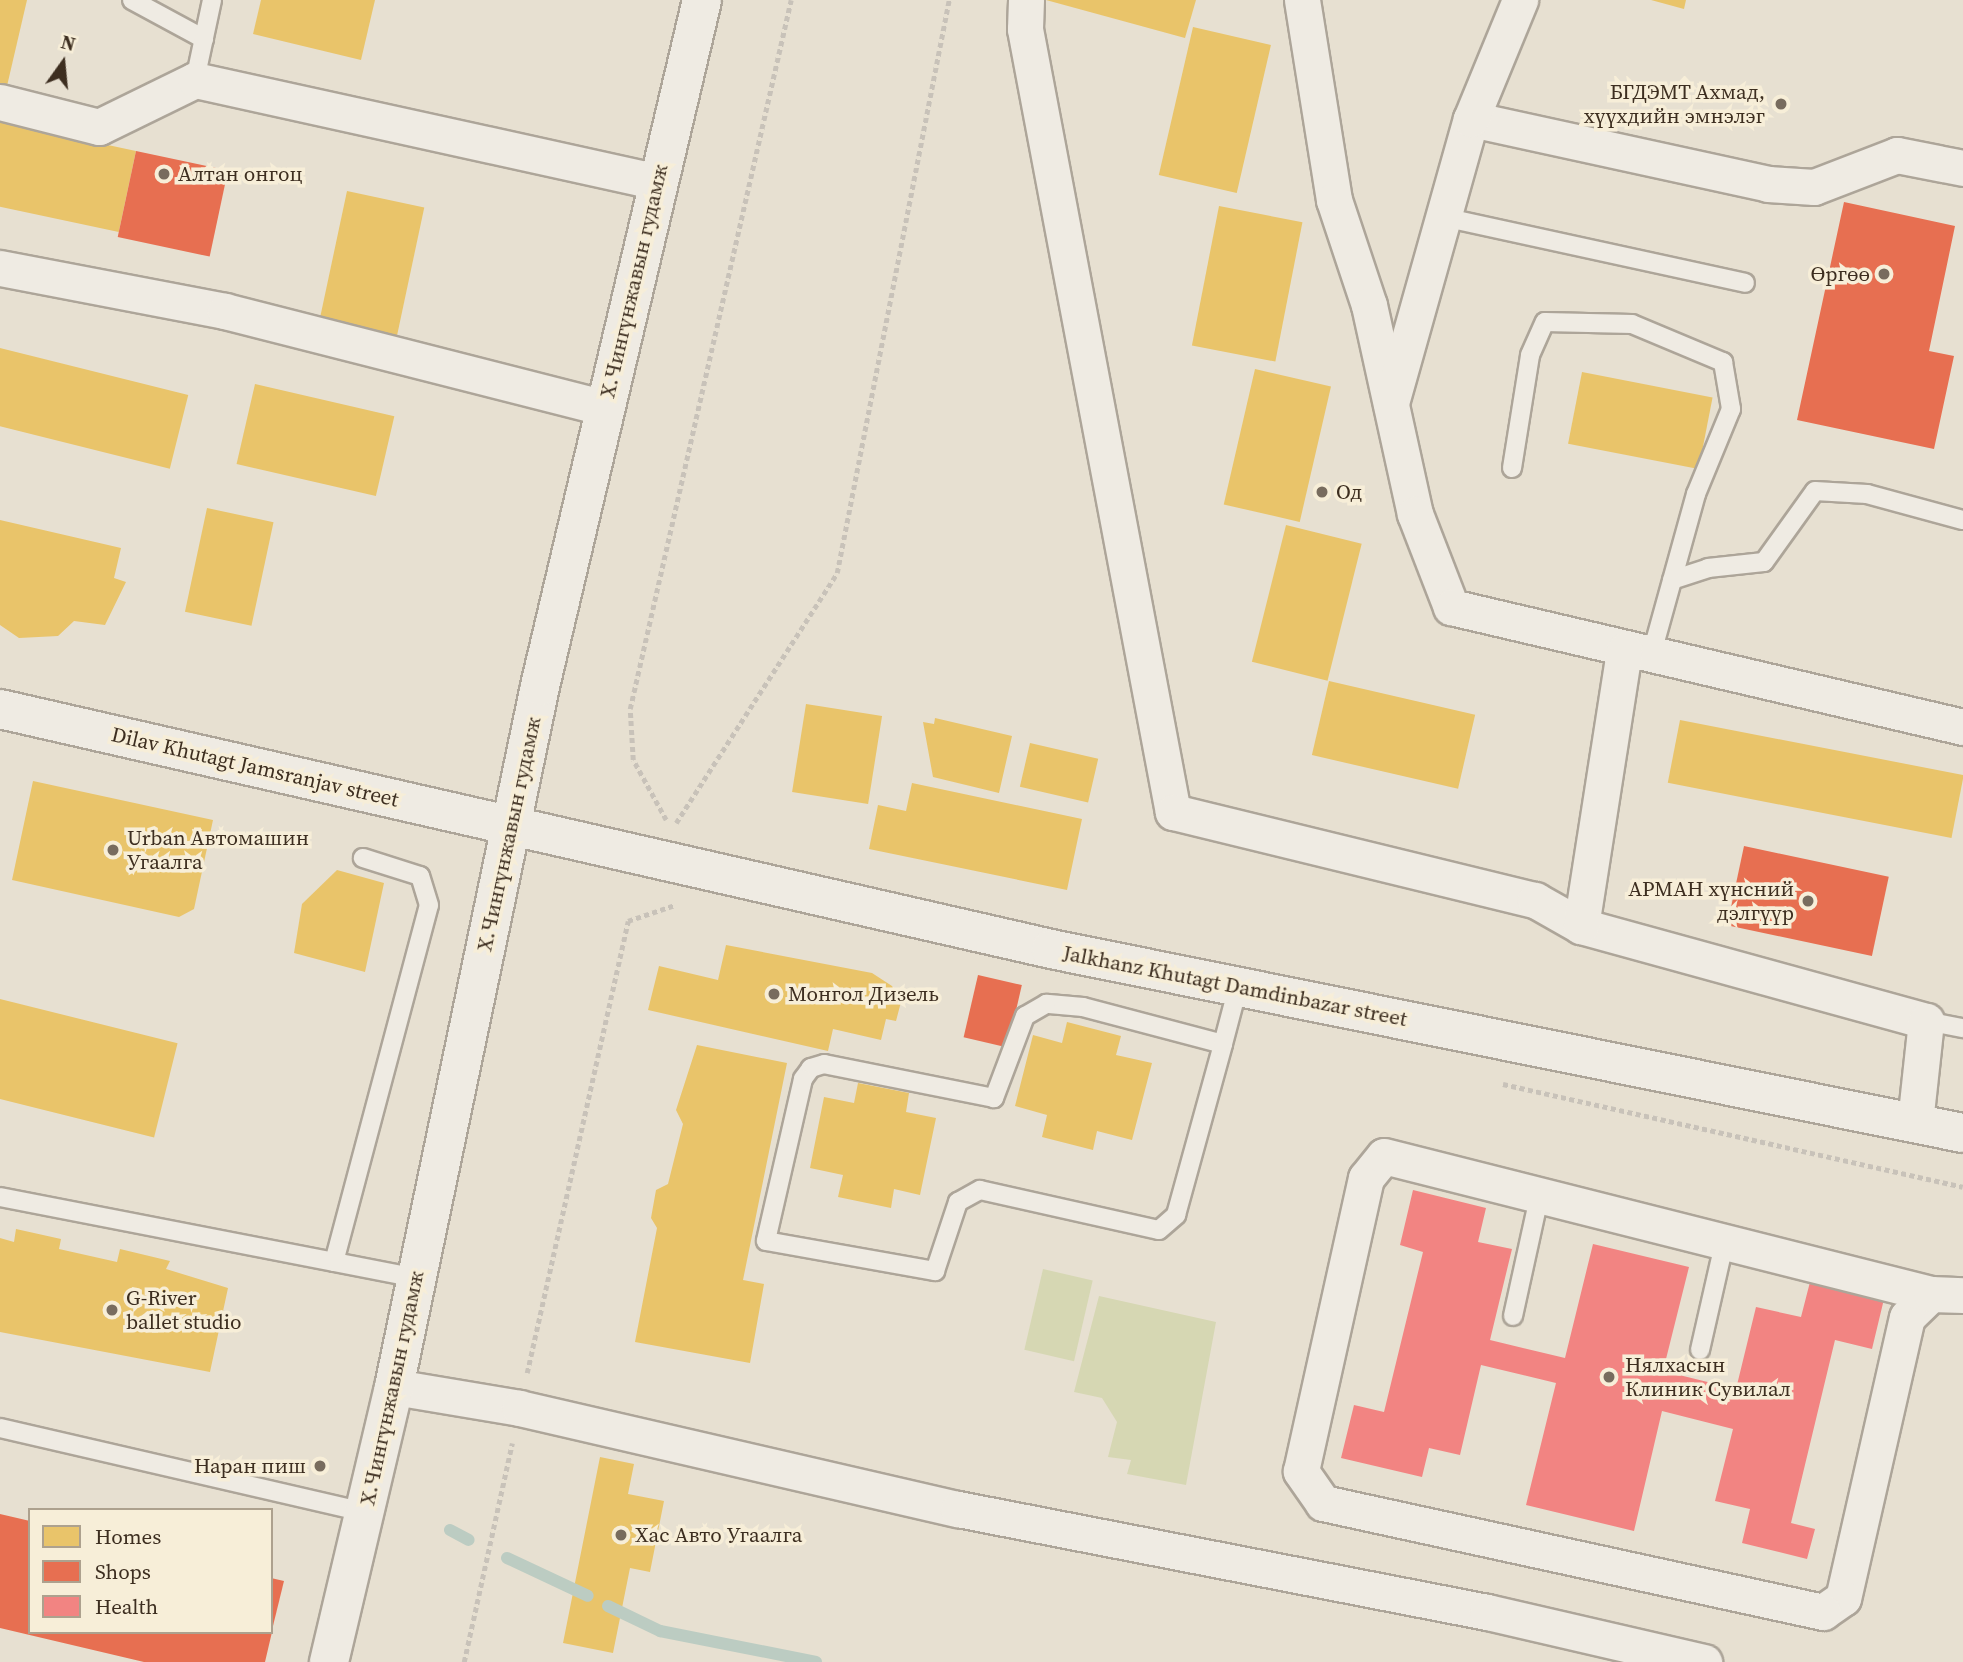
<!DOCTYPE html>
<meta charset="utf-8">
<style>
body{margin:0}
#map{position:relative;width:1963px;height:1662px;overflow:hidden;background:#e7e0d1;font-family:"Source Serif 4",serif}
div>[style]{position:absolute}
.green>*{inset:0;background:#d6d7b3;transform-origin:0 0}
.homes>*{inset:0;background:#e9c46a;transform-origin:0 0}
.shops>*{inset:0;background:#e76f51;transform-origin:0 0}
.health>*{inset:0;background:#f28482}
.stream>*{height:12px;margin:-6px;padding:0 6px;transform-origin:6px;border-radius:6px;background:#bcccc2}
.path>*{height:4.5px;margin-top:-2.25px;transform-origin:0;background:repeating-linear-gradient(90deg,#c8c2b9 0 5px,transparent 0 8.5px)}
.roads{filter:drop-shadow(2px 0 #ada599) drop-shadow(-2px 0 #ada599) drop-shadow(0 2px #ada599) drop-shadow(0 -2px #ada599)}
.lane>*{height:18px;margin:-9px;padding:0 9px;transform-origin:9px;border-radius:9px;background:#efebe3}
.street>*{height:35px;margin:-17.5px;padding:0 17.5px;transform-origin:17.5px;border-radius:17.5px;background:#efebe3}
.secondary>*{height:38px;margin:-19px;padding:0 19px;transform-origin:19px;border-radius:19px;background:#efebe3}
.dots>*{width:19px;height:19px;translate:-50% -50%;box-sizing:border-box;border:4px solid #f7eed8;border-radius:50%}
span{translate:-50% -50%;white-space:nowrap;text-align:center;line-height:1.15;-webkit-text-stroke:7px #f7eed8;paint-order:stroke}
.poi-label{font-size:21px;color:#3d2e20}
.right{translate:-100% -50%;text-align:right}
.left{translate:0 -50%;text-align:left}
.street-label{font-size:21px;color:#3d2e20}
.legend{position:absolute;left:28px;top:1508px;width:245px;height:126px;box-sizing:border-box;background:#f7eed8;border:2px solid #ada18e;margin:0;padding:9px 12px;list-style:none;font-size:21px;color:#3d2e20}
.legend li{display:flex;align-items:center;gap:14px;height:35px}
.legend b{width:35px;border:2px solid #ada18e}
.north{position:absolute;left:28px;top:28px;width:70px;height:70px;-webkit-text-stroke:5px #f7eed8;paint-order:stroke;rotate:15deg;font-size:19px;font-weight:700;line-height:28px;text-align:center;color:#3d2e20}
.north::after{content:'';display:block;margin:auto;width:24px;height:32px;background:#3d2e20;clip-path:polygon(50% 0,100% 100%,50% 72%,0 100%)}
</style>
<div id="map">
<div class="green">
<div style="left:1043px;top:1269px;width:51px;height:83px;rotate:13deg"></div>
<div style="clip-path:polygon(1099px 1296px,1216px 1322px,1186px 1485px,1127px 1474px,1131px 1460px,1108px 1457px,1117px 1422px,1102px 1398px,1074px 1392px)"></div>
</div>
<div class="homes">
<div style="clip-path:polygon(0 0,27px 0,7px 86px,0 85px)"></div>
<div style="clip-path:polygon(261px 0,375px 0,361px 60px,253px 34px)"></div>
<div style="clip-path:polygon(1046px 0,1196px 0,1185px 38px)"></div>
<div style="clip-path:polygon(1651px 0,1686px 0,1684px 9px)"></div>
<div style="left:1193px;top:27px;width:80px;height:152px;rotate:13deg"></div>
<div style="left:0;top:122px;width:139px;height:83px;rotate:12deg"></div>
<div style="left:347px;top:191px;width:79px;height:134px;rotate:12deg"></div>
<div style="left:1219px;top:206px;width:85px;height:142px;rotate:11deg"></div>
<div style="left:0;top:348px;width:194px;height:76px;rotate:14deg"></div>
<div style="left:1255px;top:369px;width:78px;height:139px;rotate:13deg"></div>
<div style="left:1582px;top:372px;width:133px;height:73px;rotate:11deg"></div>
<div style="left:255px;top:384px;width:143px;height:82px;rotate:13deg"></div>
<div style="left:207px;top:508px;width:68px;height:106px;rotate:12deg"></div>
<div style="clip-path:polygon(0 520px,121px 548px,114px 578px,126px 582px,105px 625px,74px 621px,58px 636px,19px 638px,0 625px)"></div>
<div style="left:1286px;top:525px;width:78px;height:141px;rotate:14deg"></div>
<div style="left:1329px;top:681px;width:150px;height:76px;rotate:13deg"></div>
<div style="left:806px;top:704px;width:77px;height:89px;rotate:9deg"></div>
<div style="clip-path:polygon(935px 718px,1012px 736px,999px 793px,933px 777px,923px 722px,934px 724px)"></div>
<div style="left:1680px;top:720px;width:289px;height:64px;rotate:11deg"></div>
<div style="left:1030px;top:743px;width:70px;height:45px;rotate:13deg"></div>
<div style="clip-path:polygon(33px 781px,213px 820px,194px 909px,179px 917px,12px 880px)"></div>
<div style="clip-path:polygon(912px 783px,1082px 819px,1067px 890px,869px 849px,878px 805px,906px 811px)"></div>
<div style="clip-path:polygon(337px 870px,384px 883px,365px 972px,294px 953px,302px 904px)"></div>
<div style="clip-path:polygon(726px 945px,872px 973px,892px 986px,901px 1002px,896px 1021px,886px 1019px,881px 1040px,833px 1029px,828px 1051px,648px 1010px,659px 966px,718px 980px)"></div>
<div style="left:0;top:999px;width:183px;height:97px;rotate:14deg"></div>
<div style="clip-path:polygon(1067px 1022px,1121px 1036px,1116px 1055px,1152px 1063px,1132px 1140px,1097px 1131px,1093px 1150px,1042px 1137px,1047px 1115px,1015px 1106px,1033px 1035px,1062px 1043px)"></div>
<div style="clip-path:polygon(697px 1045px,787px 1063px,743px 1280px,764px 1284px,750px 1363px,635px 1342px,657px 1228px,651px 1218px,656px 1190px,668px 1184px,683px 1124px,676px 1110px)"></div>
<div style="clip-path:polygon(858px 1083px,909px 1093px,906px 1112px,936px 1118px,920px 1195px,894px 1189px,891px 1208px,838px 1197px,843px 1175px,810px 1168px,824px 1097px,854px 1103px)"></div>
<div style="clip-path:polygon(16px 1229px,61px 1239px,59px 1249px,117px 1262px,120px 1249px,170px 1261px,166px 1269px,228px 1288px,210px 1372px,0 1332px,0 1238px,14px 1242px)"></div>
<div style="clip-path:polygon(600px 1457px,634px 1464px,628px 1494px,664px 1501px,650px 1572px,630px 1568px,613px 1653px,563px 1643px)"></div>
</div>
<div class="shops">
<div style="left:136px;top:151px;width:94px;height:88px;rotate:12deg"></div>
<div style="clip-path:polygon(1844px 202px,1955px 226px,1929px 351px,1954px 356px,1934px 449px,1797px 420px)"></div>
<div style="left:1744px;top:846px;width:148px;height:81px;rotate:12deg"></div>
<div style="left:978px;top:975px;width:45px;height:64px;rotate:13deg"></div>
<div style="clip-path:polygon(0 1514px,30px 1521px,30px 1632px,272px 1632px,265px 1662px,144px 1662px,0 1628px)"></div>
<div style="clip-path:polygon(271px 1578px,284px 1581px,272px 1630px,271px 1630px)"></div>
</div>
<div class="health">
<div style="clip-path:polygon(1413px 1190px,1486px 1208px,1478px 1242px,1512px 1249px,1490px 1340px,1565px 1358px,1593px 1244px,1689px 1267px,1663px 1371px,1736px 1389px,1756px 1307px,1801px 1317px,1810px 1282px,1884px 1299px,1872px 1349px,1835px 1340px,1791px 1523px,1815px 1529px,1807px 1559px,1742px 1543px,1750px 1509px,1715px 1501px,1733px 1429px,1662px 1411px,1634px 1531px,1526px 1505px,1556px 1383px,1481px 1365px,1460px 1455px,1429px 1448px,1422px 1477px,1341px 1458px,1354px 1405px,1384px 1412px,1423px 1252px,1400px 1245px)"></div>
</div>
<div class="stream">
<div style="left:450px;top:1530px;width:21px;rotate:28deg"></div>
<div style="left:507px;top:1558px;width:89px;rotate:25.1deg"></div>
<div style="left:608px;top:1606px;width:58px;rotate:25.7deg"></div>
<div style="left:660px;top:1631px;width:159px;rotate:11.2deg"></div>
</div>
<div class="path">
<div style="left:666px;top:820px;width:68px;rotate:-118.8deg"></div>
<div style="left:633px;top:760px;width:51px;rotate:-93.4deg"></div>
<div style="left:630px;top:709px;width:727px;rotate:-77.21deg"></div>
<div style="left:676px;top:823px;width:297px;rotate:-57.2deg"></div>
<div style="left:837px;top:573px;width:584px;rotate:-78.94deg"></div>
<div style="left:1503px;top:1084px;width:471px;rotate:12.6deg"></div>
<div style="left:527px;top:1373px;width:463px;rotate:-77.4deg"></div>
<div style="left:628px;top:921px;width:50px;rotate:-18.8deg"></div>
<div style="left:464px;top:1662px;width:224px;rotate:-77.6deg"></div>
</div>
<div class="roads">
<div class="lane">
<div style="left:132px;top:0;width:82px;rotate:28.4deg"></div>
<div style="left:195px;top:80px;width:82px;rotate:-78deg"></div>
<div style="left:1443px;top:217px;width:309px;rotate:12.3deg"></div>
<div style="left:1512px;top:468px;width:114px;rotate:-80.9deg"></div>
<div style="left:1530px;top:355px;width:36px;rotate:-66deg"></div>
<div style="left:1545px;top:322px;width:87px;rotate:1.3deg"></div>
<div style="left:1632px;top:324px;width:99px;rotate:22.7deg"></div>
<div style="left:1723px;top:362px;width:48px;rotate:80.3deg"></div>
<div style="left:1731px;top:409px;width:92px;rotate:112.4deg"></div>
<div style="left:1696px;top:494px;width:168px;rotate:105.5deg"></div>
<div style="left:1672px;top:580px;width:38px;rotate:-18deg"></div>
<div style="left:1708px;top:568px;width:56px;rotate:-6.1deg"></div>
<div style="left:1764px;top:562px;width:87px;rotate:-54.3deg"></div>
<div style="left:1815px;top:491px;width:52px;rotate:3.3deg"></div>
<div style="left:1867px;top:494px;width:99px;rotate:15.2deg"></div>
<div style="left:1926px;top:1021px;width:38px;rotate:11deg"></div>
<div style="left:1223px;top:1044px;width:145px;rotate:-165.2deg"></div>
<div style="left:1083px;top:1007px;width:37px;rotate:-175deg"></div>
<div style="left:1046px;top:1004px;width:24px;rotate:150deg"></div>
<div style="left:1025px;top:1016px;width:88px;rotate:110.7deg"></div>
<div style="left:994px;top:1098px;width:173px;rotate:-168.7deg"></div>
<div style="left:824px;top:1064px;width:14px;rotate:163deg"></div>
<div style="left:811px;top:1068px;width:14px;rotate:126deg"></div>
<div style="left:803px;top:1079px;width:166px;rotate:102.9deg"></div>
<div style="left:766px;top:1241px;width:172px;rotate:10.1deg"></div>
<div style="left:935px;top:1271px;width:73px;rotate:-71.6deg"></div>
<div style="left:958px;top:1202px;width:25px;rotate:-29deg"></div>
<div style="left:980px;top:1190px;width:183px;rotate:12.6deg"></div>
<div style="left:1159px;top:1230px;width:23px;rotate:-41deg"></div>
<div style="left:1176px;top:1215px;width:177px;rotate:-74.6deg"></div>
<div style="left:1223px;top:1044px;width:59px;rotate:-75.3deg"></div>
<div style="left:0;top:1197px;width:424px;rotate:11deg"></div>
<div style="left:334px;top:1262px;width:369px;rotate:-75.1deg"></div>
<div style="left:429px;top:905px;width:30px;rotate:-107deg"></div>
<div style="left:420px;top:876px;width:60px;rotate:-162.5deg"></div>
<div style="left:1513px;top:1316px;width:126px;rotate:-77.6deg"></div>
<div style="left:1700px;top:1350px;width:113px;rotate:-77.2deg"></div>
<div style="left:0;top:1428px;width:375px;rotate:13deg"></div>
</div>
<div class="street">
<div style="left:1026px;top:0;width:29px;rotate:92deg"></div>
<div style="left:1025px;top:29px;width:797px;rotate:79.3deg"></div>
<div style="left:1173px;top:812px;width:373px;rotate:13.7deg"></div>
<div style="left:1535px;top:900px;width:53px;rotate:29.5deg"></div>
<div style="left:1581px;top:926px;width:358px;rotate:15.4deg"></div>
<div style="left:1926px;top:1021px;width:102px;rotate:96.2deg"></div>
<div style="left:1302px;top:0;width:203px;rotate:80.9deg"></div>
<div style="left:1334px;top:200px;width:111px;rotate:71.6deg"></div>
<div style="left:1369px;top:305px;width:214px;rotate:77.6deg"></div>
<div style="left:1415px;top:514px;width:100px;rotate:68.8deg"></div>
<div style="left:1451px;top:607px;width:526px;rotate:13.19deg"></div>
<div style="left:0;top:102px;width:102px;rotate:14.2deg"></div>
<div style="left:99px;top:127px;width:107px;rotate:-26.1deg"></div>
<div style="left:195px;top:80px;width:474px;rotate:12.4deg"></div>
<div style="left:1471px;top:119px;width:304px;rotate:12.3deg"></div>
<div style="left:1768px;top:184px;width:46px;rotate:3.7deg"></div>
<div style="left:1814px;top:187px;width:89px;rotate:-21.1deg"></div>
<div style="left:1897px;top:155px;width:67px;rotate:11.1deg"></div>
<div style="left:0;top:268px;width:229px;rotate:10.8deg"></div>
<div style="left:225px;top:311px;width:392px;rotate:14.3deg"></div>
<div style="left:1391px;top:403px;width:295px;rotate:-74.3deg"></div>
<div style="left:1471px;top:119px;width:129px;rotate:-67.6deg"></div>
<div style="left:1581px;top:926px;width:279px;rotate:-81.1deg"></div>
<div style="left:1931px;top:1294px;width:33px;rotate:136deg"></div>
<div style="left:1907px;top:1317px;width:288px;rotate:102.8deg"></div>
<div style="left:1843px;top:1598px;width:24px;rotate:145deg"></div>
<div style="left:1823px;top:1612px;width:512px;rotate:-167.7deg"></div>
<div style="left:1323px;top:1503px;width:39px;rotate:-125deg"></div>
<div style="left:1301px;top:1471px;width:300px;rotate:-77.5deg"></div>
<div style="left:1366px;top:1178px;width:28px;rotate:-51deg"></div>
<div style="left:1384px;top:1156px;width:564px;rotate:14.16deg"></div>
<div style="left:1931px;top:1294px;width:32px;rotate:2deg"></div>
<div style="left:394px;top:1387px;width:127px;rotate:9.5deg"></div>
<div style="left:519px;top:1408px;width:450px;rotate:13deg"></div>
<div style="left:958px;top:1509px;width:539px;rotate:11.02deg"></div>
<div style="left:1487px;top:1612px;width:223px;rotate:13deg"></div>
</div>
<div class="secondary">
<div style="left:0;top:709px;width:1078px;rotate:12.86deg"></div>
<div style="left:1051px;top:949px;width:930px;rotate:11.41deg"></div>
<div style="left:329px;top:1662px;width:283px;rotate:-76.7deg"></div>
<div style="left:394px;top:1387px;width:716px;rotate:-78.23deg"></div>
<div style="left:540px;top:686px;width:705px;rotate:-76.71deg"></div>
</div>
</div>
<div class="dots">
<div style="left:1781px;top:104px;background:#786c5e"></div>
<div style="left:164px;top:174px;background:#786c5e"></div>
<div style="left:1884px;top:274px;background:#786c5e"></div>
<div style="left:1322px;top:492px;background:#786c5e"></div>
<div style="left:113px;top:850px;background:#786c5e"></div>
<div style="left:1808px;top:901px;background:#786c5e"></div>
<div style="left:774px;top:994px;background:#786c5e"></div>
<div style="left:112px;top:1310px;background:#786c5e"></div>
<div style="left:1609px;top:1377px;background:#786c5e"></div>
<div style="left:320px;top:1466px;background:#786c5e"></div>
<div style="left:621px;top:1535px;background:#786c5e"></div>
</div>
<div class="poi-label">
<span class="right" style="left:1765px;top:104px">БГДЭМТ Ахмад,<br>хүүхдийн эмнэлэг</span>
<span class="left" style="left:178px;top:174px">Алтан онгоц</span>
<span class="right" style="left:1870px;top:274px">Өргөө</span>
<span class="left" style="left:1336px;top:492px">Од</span>
<span class="left" style="left:127px;top:850px">Urban Автомашин<br>Угаалга</span>
<span class="right" style="left:1794px;top:901px">АРМАН хүнсний<br>дэлгүүр</span>
<span class="left" style="left:788px;top:994px">Монгол Дизель</span>
<span class="left" style="left:126px;top:1310px">G-River<br>ballet studio</span>
<span class="left" style="left:1625px;top:1377px">Нялхасын<br>Клиник Сувилал</span>
<span class="right" style="left:306px;top:1466px">Наран пиш</span>
<span class="left" style="left:635px;top:1535px">Хас Авто Угаалга</span>
</div>
<div class="street-label">
<span style="left:634px;top:281px;rotate:-77deg">Х.Чингүнжавын гудамж</span>
<span style="left:255px;top:767px;rotate:13deg">Dilav Khutagt Jamsranjav street</span>
<span style="left:509px;top:834px;rotate:-78deg">Х.Чингүнжавын гудамж</span>
<span style="left:1235px;top:986px;rotate:11deg">Jalkhanz Khutagt Damdinbazar street</span>
<span style="left:392px;top:1388px;rotate:-78deg">Х.Чингүнжавын гудамж</span>
</div>
<ul class="legend">
<li><b style="height:19px;background:#e9c46a"></b>Homes</li>
<li><b style="height:19px;background:#e76f51"></b>Shops</li>
<li><b style="height:19px;background:#f28482"></b>Health</li>
</ul>
<div class="north">N</div>
</div>
